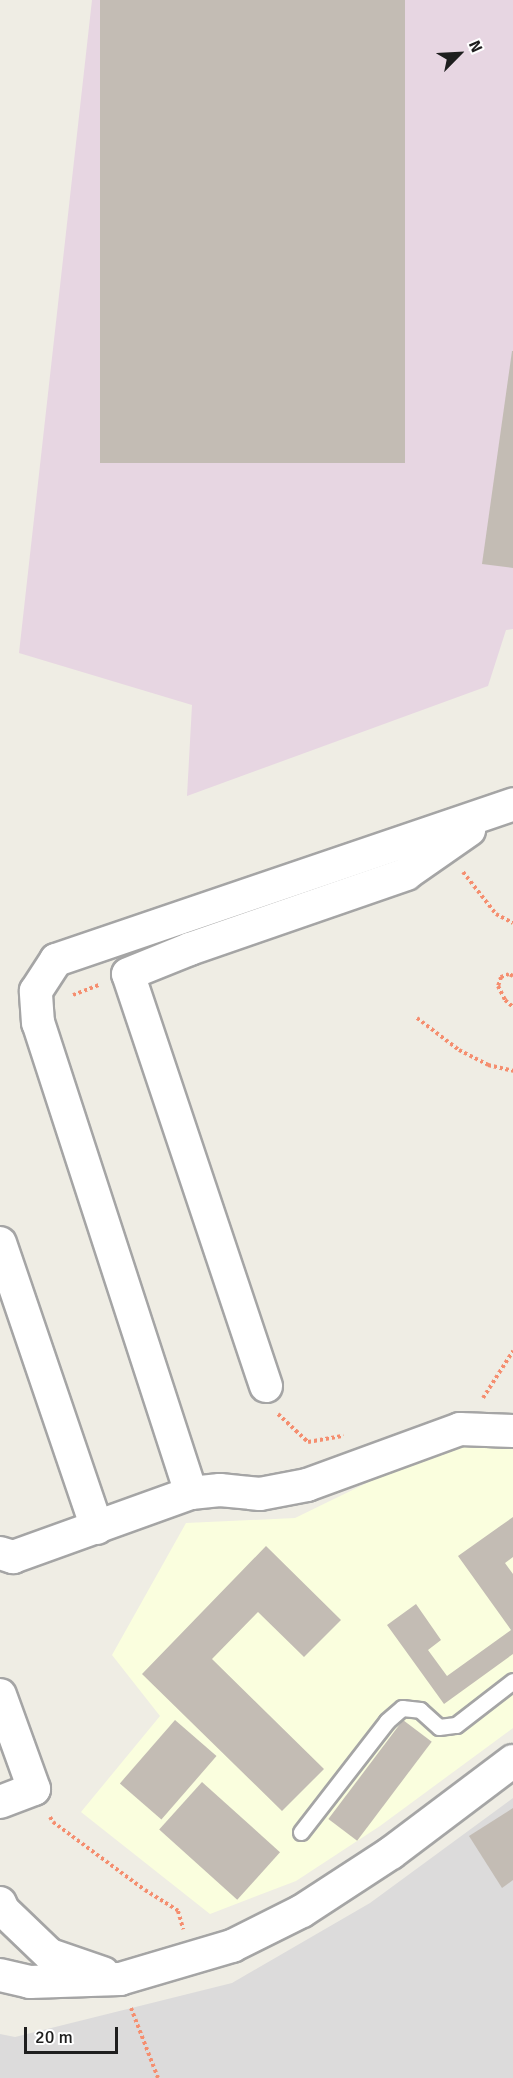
<!DOCTYPE html>
<style>
body{margin:0}
#map{position:relative;width:513px;height:2078px;overflow:hidden;background:#efede4;font-family:Signika,sans-serif}
div>[style]{position:absolute}
.residential>*{inset:0;background:#dcdbdb}
.industrial>*{inset:0;background:#e7d6e2}
.education>*{inset:0;background:#fafede}
.building>*{inset:0;background:#c3bcb4;transform-origin:0 0}
.path>*{height:4px;margin-top:-2px;transform-origin:0;background:repeating-linear-gradient(90deg,#f58e6f 0 3px,transparent 0 6px)}
.roads{filter:drop-shadow(2px 0 #a5a5a5) drop-shadow(-2px 0 #a5a5a5) drop-shadow(0 2px #a5a5a5) drop-shadow(0 -2px #a5a5a5)}
.lane>*{height:15px;margin:-7.5px;padding:0 7.5px;transform-origin:7.5px;border-radius:7.5px;background:#fff}
.street>*{height:32px;margin:-16px;padding:0 16px;transform-origin:16px;border-radius:16px;background:#fff}
span{translate:-50% -50%;white-space:nowrap;text-align:center;line-height:1.15;-webkit-text-stroke:6px #fff;paint-order:stroke}
.north{position:absolute;left:429px;top:24px;width:60px;height:60px;-webkit-text-stroke:4px #fff;paint-order:stroke;rotate:66deg;font-size:16px;font-weight:700;line-height:24px;text-align:center;color:#1e1e1e}
.north::after{content:'';display:block;margin:auto;width:21px;height:27px;background:#1e1e1e;clip-path:polygon(50% 0,100% 100%,50% 72%,0 100%)}
.scale{position:absolute;left:24px;top:2027px;width:94px;height:27px;box-sizing:border-box;border:3px solid #1e1e1e;border-top:0;padding-left:8px;font-size:18px;line-height:21px;white-space:nowrap;color:#1e1e1e;-webkit-text-stroke:4px #fff;paint-order:stroke}
</style>
<div id="map">
<div class="residential">
<div style="clip-path:polygon(513px 1798px,513px 2078px,0 2078px,0 2034px,15px 2037px,232px 1983px,370px 1903px)"></div>
</div>
<div class="industrial">
<div style="clip-path:polygon(92px 0,513px 0,513px 629px,506px 630px,488px 686px,187px 796px,192px 705px,19px 653px)"></div>
</div>
<div class="education">
<div style="clip-path:polygon(451px 1442px,513px 1448px,513px 1728px,380px 1826px,296px 1881px,210px 1914px,81px 1812px,160px 1716px,112px 1655px,186px 1523px,295px 1518px)"></div>
</div>
<div class="building">
<div style="left:100px;top:0;width:305px;height:463px"></div>
<div style="clip-path:polygon(512px 351px,513px 351px,513px 568px,482px 564px)"></div>
<div style="clip-path:polygon(513px 1517px,513px 1557px,505px 1563px,513px 1574px,513px 1654px,444px 1704px,387px 1625px,416px 1604px,441px 1640px,428px 1650px,447px 1676px,511px 1630px,458px 1556px)"></div>
<div style="clip-path:polygon(266px 1546px,341px 1620px,304px 1657px,258px 1612px,212px 1659px,324px 1769px,282px 1811px,142px 1674px)"></div>
<div style="left:175px;top:1720px;width:55px;height:84px;rotate:41deg"></div>
<div style="left:403px;top:1720px;width:36px;height:124px;rotate:37deg"></div>
<div style="left:202px;top:1782px;width:105px;height:64px;rotate:42deg"></div>
<div style="clip-path:polygon(513px 1808px,513px 1880px,502px 1888px,469px 1836px)"></div>
</div>
<div class="path">
<div style="left:463px;top:872px;width:53px;rotate:51.8deg"></div>
<div style="left:496px;top:914px;width:19px;rotate:28deg"></div>
<div style="left:513px;top:976px;width:4px;rotate:-153deg"></div>
<div style="left:509px;top:974px;width:9px;rotate:159deg"></div>
<div style="left:501px;top:977px;width:9px;rotate:108deg"></div>
<div style="left:498px;top:986px;width:16px;rotate:63deg"></div>
<div style="left:505px;top:1000px;width:11px;rotate:41deg"></div>
<div style="left:73px;top:995px;width:28px;rotate:-21deg"></div>
<div style="left:417px;top:1018px;width:53px;rotate:37.3deg"></div>
<div style="left:459px;top:1050px;width:33px;rotate:27deg"></div>
<div style="left:488px;top:1065px;width:26px;rotate:13deg"></div>
<div style="left:483px;top:1398px;width:56px;rotate:-57.4deg"></div>
<div style="left:278px;top:1414px;width:41px;rotate:43deg"></div>
<div style="left:308px;top:1442px;width:36px;rotate:-10deg"></div>
<div style="left:50px;top:1817px;width:6px;rotate:59deg"></div>
<div style="left:53px;top:1822px;width:114px;rotate:36.5deg"></div>
<div style="left:145px;top:1890px;width:39px;rotate:32deg"></div>
<div style="left:178px;top:1911px;width:19px;rotate:74deg"></div>
<div style="left:131px;top:2008px;width:75px;rotate:68.9deg"></div>
</div>
<div class="roads">
<div class="lane">
<div style="left:301px;top:1832px;width:140px;rotate:-52.2deg"></div>
<div style="left:387px;top:1721px;width:20px;rotate:-41deg"></div>
<div style="left:402px;top:1708px;width:18px;rotate:6deg"></div>
<div style="left:420px;top:1710px;width:25px;rotate:42deg"></div>
<div style="left:439px;top:1727px;width:17px;rotate:-7deg"></div>
<div style="left:456px;top:1725px;width:72px;rotate:-37.7deg"></div>
</div>
<div class="street">
<div style="left:0;top:1243px;width:301px;rotate:71.2deg"></div>
<div style="left:266px;top:1386px;width:434px;rotate:-108.5deg"></div>
<div style="left:128px;top:974px;width:67px;rotate:-22deg"></div>
<div style="left:190px;top:949px;width:229px;rotate:-19.1deg"></div>
<div style="left:406px;top:874px;width:77px;rotate:-34.9deg"></div>
<div style="left:191px;top:1493px;width:494px;rotate:-108deg"></div>
<div style="left:38px;top:1023px;width:32px;rotate:-94deg"></div>
<div style="left:36px;top:991px;width:37px;rotate:-57deg"></div>
<div style="left:56px;top:960px;width:483px;rotate:-18.8deg"></div>
<div style="left:0;top:1553px;width:14px;rotate:17deg"></div>
<div style="left:13px;top:1557px;width:189px;rotate:-19.8deg"></div>
<div style="left:191px;top:1493px;width:29px;rotate:-6deg"></div>
<div style="left:220px;top:1490px;width:40px;rotate:5.7deg"></div>
<div style="left:260px;top:1494px;width:48px;rotate:-10.8deg"></div>
<div style="left:307px;top:1485px;width:163px;rotate:-20.1deg"></div>
<div style="left:460px;top:1429px;width:53px;rotate:2.2deg"></div>
<div style="left:0;top:1695px;width:100px;rotate:70.1deg"></div>
<div style="left:34px;top:1789px;width:36px;rotate:159deg"></div>
<div style="left:0;top:1903px;width:8px;rotate:67deg"></div>
<div style="left:3px;top:1910px;width:65px;rotate:43.8deg"></div>
<div style="left:50px;top:1955px;width:56px;rotate:18.8deg"></div>
<div style="left:0;top:1975px;width:31px;rotate:13deg"></div>
<div style="left:30px;top:1982px;width:90px;rotate:-1.9deg"></div>
<div style="left:120px;top:1979px;width:117px;rotate:-16.4deg"></div>
<div style="left:232px;top:1946px;width:78px;rotate:-26.6deg"></div>
<div style="left:302px;top:1911px;width:106px;rotate:-33.1deg"></div>
<div style="left:391px;top:1853px;width:153px;rotate:-37deg"></div>
</div>
</div>
<div class="north">N</div>
<div class="scale">20 m</div>
</div>
